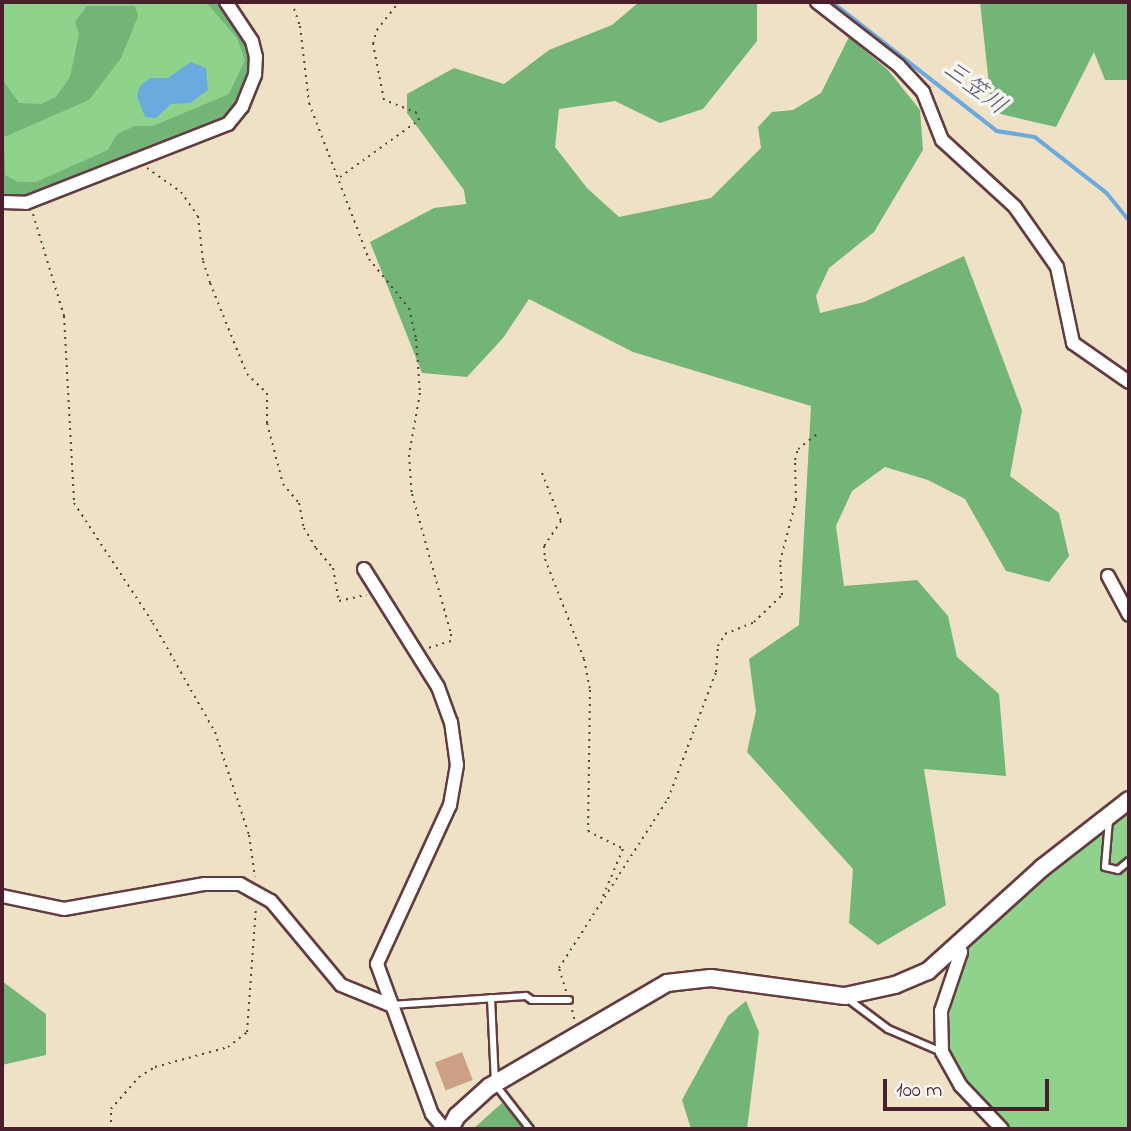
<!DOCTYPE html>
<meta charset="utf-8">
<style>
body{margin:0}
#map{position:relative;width:1131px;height:1131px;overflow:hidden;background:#efe1c5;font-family:"Indie Flower","Klee One",sans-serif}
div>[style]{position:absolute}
.green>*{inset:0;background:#8fd28b}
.forest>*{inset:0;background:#73b477}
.water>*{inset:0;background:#6baade}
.stream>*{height:3.5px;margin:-1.75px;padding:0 1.75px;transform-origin:1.75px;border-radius:1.75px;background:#6baade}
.building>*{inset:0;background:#cca084;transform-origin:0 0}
.path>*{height:2px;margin-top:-1px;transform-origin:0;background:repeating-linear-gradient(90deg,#633c42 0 2px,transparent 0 7px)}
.roads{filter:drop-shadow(2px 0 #633c42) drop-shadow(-2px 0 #633c42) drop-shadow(0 2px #633c42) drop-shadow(0 -2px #633c42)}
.service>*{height:6px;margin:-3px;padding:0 3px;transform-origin:3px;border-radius:3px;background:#fff}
.minor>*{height:12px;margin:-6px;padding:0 6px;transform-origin:6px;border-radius:6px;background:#fff}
.tertiary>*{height:16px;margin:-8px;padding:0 8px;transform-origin:8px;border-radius:8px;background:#fff}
span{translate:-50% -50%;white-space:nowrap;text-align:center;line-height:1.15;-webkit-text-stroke:7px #f6f6f2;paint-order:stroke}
.water-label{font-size:24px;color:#56506a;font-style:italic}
.frame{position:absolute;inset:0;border:4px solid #4a1f2b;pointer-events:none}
.scale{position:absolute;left:883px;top:1079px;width:166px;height:32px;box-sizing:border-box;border:4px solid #4a1f2b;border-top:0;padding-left:9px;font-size:21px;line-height:24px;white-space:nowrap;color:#4a1f2b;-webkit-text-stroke:5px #f6f6f2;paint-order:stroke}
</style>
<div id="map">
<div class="green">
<div style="clip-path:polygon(2px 2px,219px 2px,252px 62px,227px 116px,2px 195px)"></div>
<div style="clip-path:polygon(1129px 808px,1129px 1129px,1007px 1129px,980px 1104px,947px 1048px,953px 985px,971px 943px)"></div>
</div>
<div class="forest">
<div style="clip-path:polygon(206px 2px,219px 2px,249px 43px,251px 72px,227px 116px,185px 138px,39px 193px,8px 199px,2px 195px,2px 79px,19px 103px,41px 104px,56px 97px,70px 77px,79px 34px,75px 22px,87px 6px,135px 6px,138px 16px,121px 58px,89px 100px,4px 137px,5px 175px,18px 182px,36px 182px,108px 150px,117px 134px,135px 126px,153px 126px,229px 94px,245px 60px,237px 38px)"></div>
<div style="clip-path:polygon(639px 2px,757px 2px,757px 41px,703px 109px,660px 123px,615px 101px,559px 109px,555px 147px,587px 188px,619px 217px,711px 198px,761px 148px,758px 127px,772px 112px,793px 110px,821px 93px,849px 37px,888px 70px,920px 110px,923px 150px,874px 232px,829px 268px,816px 296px,820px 313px,864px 302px,964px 256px,1022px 410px,1010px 476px,1059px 513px,1069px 556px,1049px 582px,1006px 571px,965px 499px,928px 480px,885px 467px,852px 491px,836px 526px,844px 586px,917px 580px,948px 616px,957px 657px,999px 694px,1006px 776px,924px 769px,946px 905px,878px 945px,849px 923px,853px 869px,747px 752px,756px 711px,749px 659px,799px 625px,811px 406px,633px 352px,529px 299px,503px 338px,467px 377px,422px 373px,370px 242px,434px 208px,466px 204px,464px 190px,407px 113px,407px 94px,454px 68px,504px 84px,549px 50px,612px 25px)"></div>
<div style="clip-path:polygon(980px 2px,1129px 2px,1129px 80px,1105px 80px,1094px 52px,1056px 127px,992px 112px)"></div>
<div style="clip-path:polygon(2px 981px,46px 1014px,46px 1055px,2px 1065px)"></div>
<div style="clip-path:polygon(746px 1001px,759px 1032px,747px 1129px,691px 1129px,682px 1100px,728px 1016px)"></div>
<div style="clip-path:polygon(502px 1103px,528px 1129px,473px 1129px)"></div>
</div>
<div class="water">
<div style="clip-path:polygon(191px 62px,206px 68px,208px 90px,190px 103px,171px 104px,156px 118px,145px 117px,137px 96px,140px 86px,150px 78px,168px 78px)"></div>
</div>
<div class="stream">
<div style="left:832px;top:2px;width:209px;rotate:38deg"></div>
<div style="left:997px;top:131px;width:38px;rotate:9deg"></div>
<div style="left:1035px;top:137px;width:91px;rotate:37.9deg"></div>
<div style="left:1107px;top:193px;width:35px;rotate:51deg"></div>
</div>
<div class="building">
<div style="left:462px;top:1052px;width:30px;height:29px;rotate:69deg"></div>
</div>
<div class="path">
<div style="left:292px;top:2px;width:25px;rotate:72deg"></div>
<div style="left:300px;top:26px;width:78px;rotate:83.3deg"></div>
<div style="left:309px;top:103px;width:167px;rotate:69deg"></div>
<div style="left:369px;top:259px;width:63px;rotate:50.8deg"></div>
<div style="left:409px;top:308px;width:32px;rotate:77deg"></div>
<div style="left:416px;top:339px;width:54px;rotate:85.8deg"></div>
<div style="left:420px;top:393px;width:63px;rotate:100.1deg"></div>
<div style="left:409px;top:455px;width:39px;rotate:86deg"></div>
<div style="left:412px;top:494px;width:145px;rotate:74.4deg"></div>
<div style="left:451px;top:634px;width:7px;rotate:90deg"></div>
<div style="left:451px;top:641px;width:24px;rotate:163deg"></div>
<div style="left:147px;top:168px;width:42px;rotate:35.2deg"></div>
<div style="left:181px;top:192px;width:29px;rotate:55deg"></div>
<div style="left:198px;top:216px;width:45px;rotate:83.7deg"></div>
<div style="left:203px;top:261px;width:23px;rotate:72deg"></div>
<div style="left:210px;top:283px;width:98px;rotate:67.9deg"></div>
<div style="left:247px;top:374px;width:28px;rotate:44deg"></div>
<div style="left:267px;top:393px;width:30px;rotate:90deg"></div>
<div style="left:267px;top:423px;width:63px;rotate:75.3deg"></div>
<div style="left:283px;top:484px;width:25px;rotate:50deg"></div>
<div style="left:299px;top:503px;width:25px;rotate:79deg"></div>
<div style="left:304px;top:528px;width:23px;rotate:59deg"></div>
<div style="left:316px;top:548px;width:26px;rotate:50deg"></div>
<div style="left:333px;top:568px;width:34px;rotate:80deg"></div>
<div style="left:339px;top:601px;width:28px;rotate:-13deg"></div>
<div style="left:340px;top:177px;width:97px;rotate:-35.8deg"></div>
<div style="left:419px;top:120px;width:7px;rotate:-106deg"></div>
<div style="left:417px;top:113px;width:35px;rotate:-158deg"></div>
<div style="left:384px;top:100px;width:57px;rotate:-101.1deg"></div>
<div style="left:373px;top:44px;width:15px;rotate:-74deg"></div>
<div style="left:377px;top:30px;width:36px;rotate:-52deg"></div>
<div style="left:33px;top:214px;width:107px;rotate:73.1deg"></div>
<div style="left:64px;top:316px;width:187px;rotate:86.9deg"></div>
<div style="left:74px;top:503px;width:144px;rotate:56.6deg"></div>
<div style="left:153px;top:623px;width:125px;rotate:60.4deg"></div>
<div style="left:215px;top:732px;width:108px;rotate:71.7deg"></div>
<div style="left:249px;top:835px;width:42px;rotate:81.9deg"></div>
<div style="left:542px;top:473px;width:52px;rotate:68.4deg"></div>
<div style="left:561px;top:521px;width:30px;rotate:124deg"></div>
<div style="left:544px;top:546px;width:13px;rotate:86deg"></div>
<div style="left:545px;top:559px;width:107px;rotate:68.7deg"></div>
<div style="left:584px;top:659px;width:32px;rotate:79deg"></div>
<div style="left:590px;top:690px;width:141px;rotate:90.8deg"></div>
<div style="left:588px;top:831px;width:39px;rotate:27deg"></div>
<div style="left:623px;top:849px;width:51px;rotate:113.1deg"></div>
<div style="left:566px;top:991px;width:24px;rotate:-107deg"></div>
<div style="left:559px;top:968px;width:201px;rotate:-57.2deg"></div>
<div style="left:668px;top:799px;width:136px;rotate:-69.3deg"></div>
<div style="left:716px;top:672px;width:26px;rotate:-86deg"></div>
<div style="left:718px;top:646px;width:14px;rotate:-60deg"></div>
<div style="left:725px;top:634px;width:31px;rotate:-22deg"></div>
<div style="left:754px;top:622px;width:39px;rotate:-44deg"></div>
<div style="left:782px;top:595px;width:33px;rotate:-93deg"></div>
<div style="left:780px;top:562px;width:64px;rotate:-75.5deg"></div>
<div style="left:796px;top:500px;width:40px;rotate:-91.4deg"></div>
<div style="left:795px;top:460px;width:11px;rotate:-75deg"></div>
<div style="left:798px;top:449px;width:28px;rotate:-38deg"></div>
<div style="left:572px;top:1010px;width:11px;rotate:75deg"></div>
<div style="left:111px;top:1129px;width:20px;rotate:-90deg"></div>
<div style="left:111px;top:1109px;width:43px;rotate:-48.8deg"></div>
<div style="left:139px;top:1077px;width:19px;rotate:-32deg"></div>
<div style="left:155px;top:1067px;width:76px;rotate:-15.3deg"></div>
<div style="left:228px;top:1047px;width:24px;rotate:-38deg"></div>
<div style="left:247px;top:1032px;width:125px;rotate:-85.9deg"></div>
</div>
<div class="roads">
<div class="service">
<div style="left:1109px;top:820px;width:47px;rotate:94.9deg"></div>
<div style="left:1105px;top:867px;width:13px;rotate:13deg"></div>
<div style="left:1118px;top:870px;width:14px;rotate:-39deg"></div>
<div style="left:491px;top:998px;width:86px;rotate:87.3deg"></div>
<div style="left:495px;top:1084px;width:57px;rotate:52.1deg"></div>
<div style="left:848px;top:999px;width:50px;rotate:36.9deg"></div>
<div style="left:888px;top:1029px;width:59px;rotate:23.1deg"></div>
<div style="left:391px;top:1005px;width:135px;rotate:-3.8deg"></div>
<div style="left:526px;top:996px;width:7px;rotate:34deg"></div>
<div style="left:532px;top:1000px;width:37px"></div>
</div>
<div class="minor">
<div style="left:817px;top:2px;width:103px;rotate:37.9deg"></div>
<div style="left:898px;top:65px;width:37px;rotate:47deg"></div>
<div style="left:923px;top:92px;width:52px;rotate:68.4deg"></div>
<div style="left:942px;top:140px;width:99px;rotate:42.5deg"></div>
<div style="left:1015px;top:207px;width:73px;rotate:55deg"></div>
<div style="left:1057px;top:267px;width:78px;rotate:78.1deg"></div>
<div style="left:1073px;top:343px;width:68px;rotate:34.9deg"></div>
<div style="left:2px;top:202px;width:24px;rotate:2deg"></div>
<div style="left:26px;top:203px;width:217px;rotate:-21.4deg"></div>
<div style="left:228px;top:124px;width:22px;rotate:-51deg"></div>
<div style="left:242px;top:107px;width:35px;rotate:-68deg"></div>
<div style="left:255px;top:75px;width:18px;rotate:-87deg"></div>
<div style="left:256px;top:57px;width:16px;rotate:-104deg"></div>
<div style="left:252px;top:41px;width:47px;rotate:-123.7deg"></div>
<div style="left:364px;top:569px;width:139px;rotate:57.9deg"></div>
<div style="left:438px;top:687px;width:37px;rotate:70deg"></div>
<div style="left:451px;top:722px;width:43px;rotate:82.1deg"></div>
<div style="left:457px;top:765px;width:41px;rotate:99.9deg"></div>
<div style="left:450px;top:805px;width:175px;rotate:114.7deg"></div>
<div style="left:377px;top:964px;width:160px;rotate:69.9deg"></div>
<div style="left:432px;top:1114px;width:19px;rotate:51deg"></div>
<div style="left:1108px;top:576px;width:44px;rotate:61.7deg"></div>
<div style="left:2px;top:896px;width:63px;rotate:11.8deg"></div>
<div style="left:64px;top:909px;width:143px;rotate:-10.1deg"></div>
<div style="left:205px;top:884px;width:35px"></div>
<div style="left:240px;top:884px;width:35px;rotate:29deg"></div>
<div style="left:271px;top:901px;width:109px;rotate:50.2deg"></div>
<div style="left:341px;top:985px;width:53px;rotate:22.2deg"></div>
<div style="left:958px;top:947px;width:6px;rotate:59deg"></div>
<div style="left:961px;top:952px;width:62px;rotate:108.7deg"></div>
<div style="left:941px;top:1011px;width:41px;rotate:88.6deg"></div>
<div style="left:942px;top:1052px;width:39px;rotate:61deg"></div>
<div style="left:961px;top:1086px;width:59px;rotate:46.4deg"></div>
</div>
<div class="tertiary">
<div style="left:450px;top:1129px;width:15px;rotate:-62deg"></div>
<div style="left:457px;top:1116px;width:43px;rotate:-42.2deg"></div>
<div style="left:489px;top:1087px;width:206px;rotate:-30.3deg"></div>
<div style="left:667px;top:983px;width:44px;rotate:-6.5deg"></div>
<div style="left:711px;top:978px;width:135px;rotate:7.7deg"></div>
<div style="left:845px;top:996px;width:51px;rotate:-12.4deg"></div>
<div style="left:895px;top:985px;width:36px;rotate:-23deg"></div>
<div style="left:928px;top:971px;width:154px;rotate:-42.1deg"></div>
<div style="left:1042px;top:868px;width:110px;rotate:-38deg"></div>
</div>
</div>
<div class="water-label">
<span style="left:974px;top:89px;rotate:37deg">三笠川</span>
</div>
<div class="frame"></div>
<div class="scale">100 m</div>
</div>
